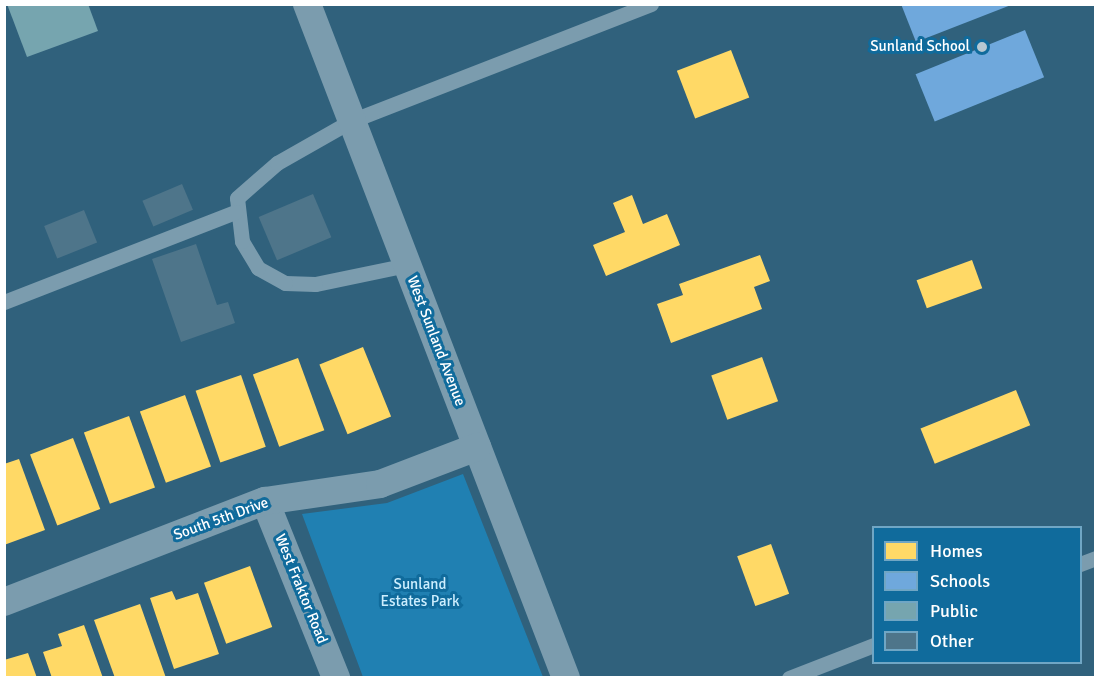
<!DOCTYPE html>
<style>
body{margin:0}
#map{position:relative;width:1100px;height:682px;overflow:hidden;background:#30617c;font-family:Signika,sans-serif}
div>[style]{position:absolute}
.green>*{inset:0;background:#2080b2}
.homes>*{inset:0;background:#ffd966;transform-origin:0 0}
.schools>*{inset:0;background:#6fa8dc;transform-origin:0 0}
.public>*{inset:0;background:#76a5af}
.building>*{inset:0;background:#4e758a;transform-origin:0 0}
.service>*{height:15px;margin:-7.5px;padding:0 7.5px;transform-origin:7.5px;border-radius:7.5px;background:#7b9cae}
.minor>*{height:28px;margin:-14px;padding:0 14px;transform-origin:14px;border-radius:14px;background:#7b9cae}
.dots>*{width:16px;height:16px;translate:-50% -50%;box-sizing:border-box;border:3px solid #106b9c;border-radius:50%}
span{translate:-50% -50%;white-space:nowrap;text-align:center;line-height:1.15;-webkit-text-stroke:6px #106b9c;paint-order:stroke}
.poi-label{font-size:15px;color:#fff}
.right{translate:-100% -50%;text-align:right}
.street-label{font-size:15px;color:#fff}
.park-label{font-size:15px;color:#cdeefe}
.frame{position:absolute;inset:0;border:6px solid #fff;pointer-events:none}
.legend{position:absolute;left:872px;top:526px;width:210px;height:138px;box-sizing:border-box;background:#106b9c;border:2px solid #70a6c4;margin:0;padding:8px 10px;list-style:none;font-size:18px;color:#fff}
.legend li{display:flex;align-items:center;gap:12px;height:30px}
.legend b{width:30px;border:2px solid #70a6c4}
</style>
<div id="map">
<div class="green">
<div style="clip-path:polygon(463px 474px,543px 677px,363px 677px,302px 514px,387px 503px)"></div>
</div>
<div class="homes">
<div style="left:731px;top:50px;width:51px;height:58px;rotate:69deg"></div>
<div style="clip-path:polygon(632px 195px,643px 224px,667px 214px,680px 245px,606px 276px,593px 245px,625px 232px,613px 203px)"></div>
<div style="clip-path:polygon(760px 255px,770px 281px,754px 287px,762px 309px,671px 343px,657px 304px,683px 295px,679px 284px)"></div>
<div style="left:972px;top:260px;width:30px;height:59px;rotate:70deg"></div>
<div style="left:363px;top:347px;width:75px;height:47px;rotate:68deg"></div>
<div style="left:762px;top:357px;width:47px;height:54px;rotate:70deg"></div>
<div style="left:298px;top:358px;width:77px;height:48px;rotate:70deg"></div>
<div style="left:241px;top:375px;width:76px;height:48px;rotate:71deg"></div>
<div style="left:1016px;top:390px;width:38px;height:103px;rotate:68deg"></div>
<div style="left:185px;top:395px;width:76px;height:48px;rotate:70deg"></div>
<div style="left:129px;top:416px;width:76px;height:48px;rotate:70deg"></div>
<div style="left:73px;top:438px;width:76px;height:46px;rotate:69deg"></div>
<div style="clip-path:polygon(19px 459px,45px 530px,4px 545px,4px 464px)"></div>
<div style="left:771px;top:544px;width:53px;height:36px;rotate:70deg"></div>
<div style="left:250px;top:566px;width:65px;height:49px;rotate:70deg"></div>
<div style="clip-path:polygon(172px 591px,176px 600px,198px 593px,219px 654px,174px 669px,150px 598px)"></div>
<div style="clip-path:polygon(140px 604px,166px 678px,115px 678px,94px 620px)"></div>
<div style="clip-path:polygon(84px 625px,103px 678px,52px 678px,43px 652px,62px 646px,58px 634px)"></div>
<div style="clip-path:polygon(28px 653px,37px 678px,4px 678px,4px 660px)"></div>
</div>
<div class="schools">
<div style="clip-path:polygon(901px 4px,1011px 4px,1011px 5px,916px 42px)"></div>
<div style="left:1025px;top:30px;width:51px;height:118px;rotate:68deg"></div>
</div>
<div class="public">
<div style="clip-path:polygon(7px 4px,88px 4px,98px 31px,27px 57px)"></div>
</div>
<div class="building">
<div style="left:182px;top:184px;width:28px;height:43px;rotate:67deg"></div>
<div style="left:313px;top:194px;width:47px;height:59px;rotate:67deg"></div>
<div style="left:84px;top:210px;width:35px;height:43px;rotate:68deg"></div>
<div style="clip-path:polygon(196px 244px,217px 305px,228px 302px,235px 323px,181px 342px,152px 259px)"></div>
</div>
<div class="service">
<div style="left:407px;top:265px;width:94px;rotate:168.3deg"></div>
<div style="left:315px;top:284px;width:30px;rotate:-178deg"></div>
<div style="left:285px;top:283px;width:31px;rotate:-151deg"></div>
<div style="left:258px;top:268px;width:31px;rotate:-121deg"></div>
<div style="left:242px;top:241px;width:43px;rotate:-96.6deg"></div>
<div style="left:237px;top:198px;width:53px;rotate:-41.2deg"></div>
<div style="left:277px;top:163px;width:85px;rotate:-29.6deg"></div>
<div style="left:351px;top:121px;width:322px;rotate:-21.3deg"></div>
<div style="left:4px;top:302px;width:248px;rotate:-21.3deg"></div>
<div style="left:1080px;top:564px;width:17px;rotate:-21deg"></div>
<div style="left:789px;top:678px;width:91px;rotate:-21.2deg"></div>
</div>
<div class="minor">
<div style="left:307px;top:4px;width:722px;rotate:68.98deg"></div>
<div style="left:265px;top:501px;width:191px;rotate:68.1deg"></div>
<div style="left:4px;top:602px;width:280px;rotate:-21.2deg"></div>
<div style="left:265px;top:501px;width:116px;rotate:-8.4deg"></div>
<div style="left:380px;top:484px;width:104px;rotate:-20.9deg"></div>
</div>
<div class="dots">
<div style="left:982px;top:47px;background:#b7c8d1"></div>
</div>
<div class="poi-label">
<span class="right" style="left:970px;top:47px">Sunland School</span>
</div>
<div class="street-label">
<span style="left:436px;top:341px;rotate:69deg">West Sunland Avenue</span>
<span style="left:221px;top:519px;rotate:-20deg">South 5th Drive</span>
<span style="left:301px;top:589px;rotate:68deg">West Fraktor Road</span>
</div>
<div class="park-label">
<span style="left:420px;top:593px">Sunland<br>Estates Park</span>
</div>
<div class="frame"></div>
<ul class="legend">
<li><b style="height:16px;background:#ffd966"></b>Homes</li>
<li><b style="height:16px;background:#6fa8dc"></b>Schools</li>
<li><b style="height:16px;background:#76a5af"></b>Public</li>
<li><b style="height:16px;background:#4e758a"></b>Other</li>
</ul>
</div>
